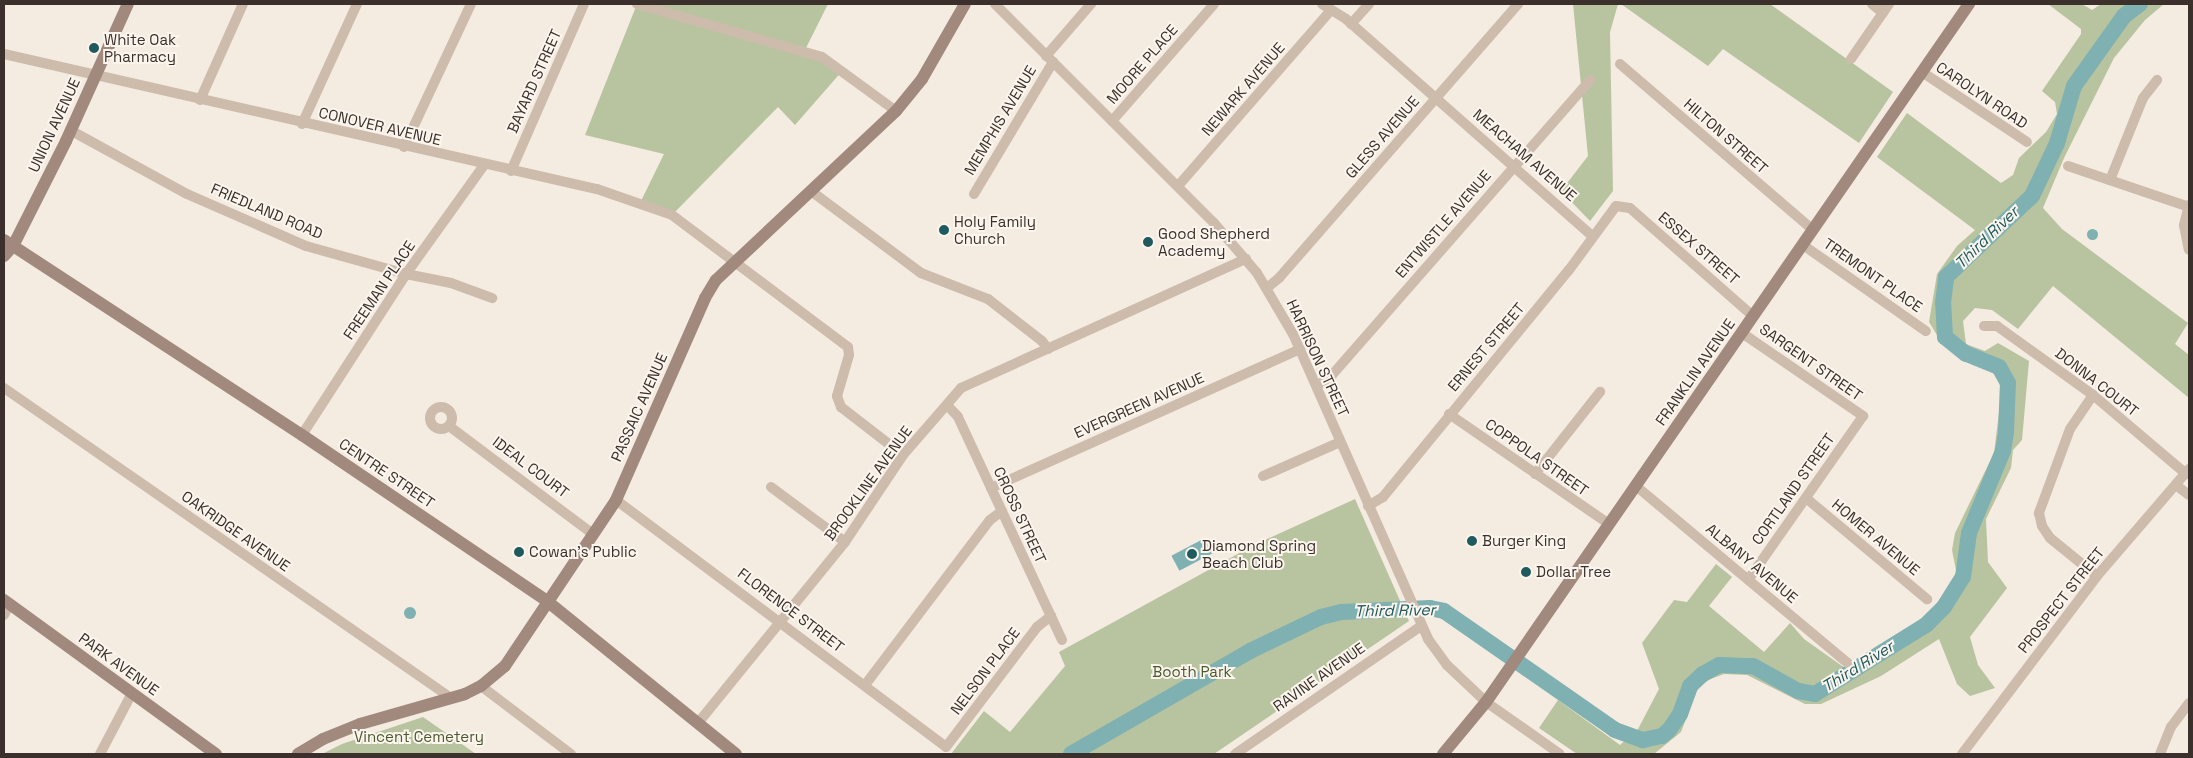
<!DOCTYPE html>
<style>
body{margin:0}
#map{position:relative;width:2193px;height:758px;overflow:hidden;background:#f4ebe1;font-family:"Space Grotesk",sans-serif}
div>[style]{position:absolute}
.green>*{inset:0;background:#b8c4a0}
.water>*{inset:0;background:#7fb0b2;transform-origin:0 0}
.round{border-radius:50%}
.river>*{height:16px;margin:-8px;padding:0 8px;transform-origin:8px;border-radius:8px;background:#7fb0b2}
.street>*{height:10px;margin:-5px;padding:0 5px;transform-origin:5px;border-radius:5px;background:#cdbbac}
.street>.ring{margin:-5px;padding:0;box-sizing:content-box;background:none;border:10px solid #cdbbac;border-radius:50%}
.secondary>*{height:12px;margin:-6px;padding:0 6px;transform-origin:6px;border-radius:6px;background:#a18a7d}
.dots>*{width:14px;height:14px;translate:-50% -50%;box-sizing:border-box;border:2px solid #fbf5ee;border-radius:50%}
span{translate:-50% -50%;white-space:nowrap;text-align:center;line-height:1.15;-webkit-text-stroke:4px #fbf5ee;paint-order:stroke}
.poi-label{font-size:15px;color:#3b302b}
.left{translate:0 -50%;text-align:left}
.street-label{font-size:15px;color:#3b302b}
.park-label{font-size:15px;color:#4a5a2e}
.water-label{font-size:16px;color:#1f5a5e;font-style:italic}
.frame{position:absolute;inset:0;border:5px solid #3b302b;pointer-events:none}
</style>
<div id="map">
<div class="green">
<div style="clip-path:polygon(637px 4px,828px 4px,805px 50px,843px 70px,795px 125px,778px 107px,672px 215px,640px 203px,664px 154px,585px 135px)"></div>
<div style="clip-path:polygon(1573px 4px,1618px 4px,1610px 32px,1613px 191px,1590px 221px,1561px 191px,1588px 156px)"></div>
<div style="clip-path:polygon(1621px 4px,1770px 4px,1893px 92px,1859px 143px,1723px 49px,1708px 66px)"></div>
<div style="clip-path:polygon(2048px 4px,2082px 4px,2092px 10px,2101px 4px,2164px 4px,2145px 20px,2114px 58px,2064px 158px,2043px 208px,2062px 229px,2188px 323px,2175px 344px,2189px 355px,2189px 398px,2053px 286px,2018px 329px,1992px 310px,1975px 308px,1963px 321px,1966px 344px,1985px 351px,1998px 343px,2029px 361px,2022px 440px,2013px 450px,2011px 468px,1986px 519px,1988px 562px,2007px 588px,1970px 637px,1978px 665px,1995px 688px,1970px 696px,1957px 684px,1939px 639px,1881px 676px,1821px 704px,1805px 704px,1747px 675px,1724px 674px,1700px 683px,1681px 732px,1654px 754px,1577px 754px,1539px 728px,1558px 700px,1620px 745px,1638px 729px,1659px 689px,1642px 643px,1674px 600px,1687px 602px,1716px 564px,1732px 577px,1709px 606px,1764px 652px,1790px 623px,1804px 639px,1852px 673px,1926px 625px,1956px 591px,1956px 570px,1952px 550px,1955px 533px,1994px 453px,2002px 388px,1994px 372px,1979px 363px,1960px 358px,1943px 345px,1929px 322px,1937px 274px,1957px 246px,1975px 230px,1877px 157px,1907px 113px,2001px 183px,2013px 175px,2019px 158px,2046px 132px,2057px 114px,2055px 102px,2042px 91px,2081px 34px,2081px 29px)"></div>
<div style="clip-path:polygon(1355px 499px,1409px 621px,1214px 754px,951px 754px,984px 711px,1010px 732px,1065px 666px,1059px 652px,1254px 545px)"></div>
<div style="clip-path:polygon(423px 717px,476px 754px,322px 754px,342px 744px)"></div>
</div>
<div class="water">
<div class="round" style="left:2086.5px;top:228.5px;width:11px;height:11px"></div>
<div style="left:1205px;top:538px;width:17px;height:38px;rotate:62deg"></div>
<div class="round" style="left:404px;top:607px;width:12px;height:12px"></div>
</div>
<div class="river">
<div style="left:1071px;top:754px;width:207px;rotate:-29.9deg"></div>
<div style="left:1250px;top:651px;width:79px;rotate:-25.6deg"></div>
<div style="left:1321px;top:617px;width:21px;rotate:-14deg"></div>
<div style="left:1341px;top:612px;width:89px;rotate:-2.6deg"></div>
<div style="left:1430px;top:608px;width:14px;rotate:12deg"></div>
<div style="left:1444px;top:611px;width:208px;rotate:34.8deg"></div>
<div style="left:1615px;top:730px;width:30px;rotate:20deg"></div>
<div style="left:1643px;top:740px;width:19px;rotate:-12deg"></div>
<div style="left:1662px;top:736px;width:9px;rotate:-41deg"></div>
<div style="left:1669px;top:730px;width:19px;rotate:-55deg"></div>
<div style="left:1680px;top:714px;width:30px;rotate:-70deg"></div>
<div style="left:1690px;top:686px;width:18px;rotate:-43deg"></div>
<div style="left:1703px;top:674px;width:18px;rotate:-29deg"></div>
<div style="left:1719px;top:665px;width:34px;rotate:2deg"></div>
<div style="left:1753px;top:666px;width:51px;rotate:29.1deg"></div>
<div style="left:1798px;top:691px;width:17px;rotate:10deg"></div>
<div style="left:1815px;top:694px;width:131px;rotate:-31.9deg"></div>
<div style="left:1926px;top:625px;width:25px;rotate:-45deg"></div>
<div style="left:1944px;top:607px;width:36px;rotate:-58deg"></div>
<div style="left:1963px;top:577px;width:44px;rotate:-82.2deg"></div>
<div style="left:1969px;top:533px;width:89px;rotate:-67.5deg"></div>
<div style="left:2003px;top:451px;width:19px;rotate:-81deg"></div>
<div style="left:2006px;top:432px;width:49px;rotate:-87.7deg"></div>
<div style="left:2008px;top:383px;width:18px;rotate:-119deg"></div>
<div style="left:1999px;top:367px;width:35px;rotate:-158deg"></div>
<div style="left:1966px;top:354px;width:27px;rotate:-141deg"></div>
<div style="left:1945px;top:337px;width:34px;rotate:-93deg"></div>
<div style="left:1943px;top:303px;width:26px;rotate:-83deg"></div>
<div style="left:1946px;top:277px;width:118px;rotate:-43.3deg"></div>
<div style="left:2032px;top:196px;width:59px;rotate:-64.7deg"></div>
<div style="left:2057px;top:143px;width:59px;rotate:-73.4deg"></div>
<div style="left:2074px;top:86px;width:86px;rotate:-54.5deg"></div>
<div style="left:2124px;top:16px;width:20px;rotate:-37deg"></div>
</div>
<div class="street">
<div style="left:637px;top:4px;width:192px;rotate:16deg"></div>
<div style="left:822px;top:57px;width:92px;rotate:36.1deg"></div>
<div style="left:995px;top:4px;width:310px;rotate:45deg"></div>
<div style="left:1214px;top:223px;width:66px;rotate:49.3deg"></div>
<div style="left:1257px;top:273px;width:71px;rotate:59.5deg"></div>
<div style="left:1293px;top:334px;width:334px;rotate:66.1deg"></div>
<div style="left:1428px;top:639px;width:32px;rotate:54deg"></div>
<div style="left:1447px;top:665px;width:54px;rotate:43.5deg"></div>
<div style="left:1486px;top:702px;width:90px;rotate:35.1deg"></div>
<div style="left:1322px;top:4px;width:28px;rotate:32deg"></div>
<div style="left:1346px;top:19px;width:329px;rotate:41.4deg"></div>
<div style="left:1872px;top:4px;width:14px;rotate:39deg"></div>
<div style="left:1351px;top:24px;width:27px;rotate:-48deg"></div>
<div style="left:4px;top:54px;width:608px;rotate:12.83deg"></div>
<div style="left:597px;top:189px;width:79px;rotate:19.1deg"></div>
<div style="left:672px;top:215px;width:220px;rotate:36.9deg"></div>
<div style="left:848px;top:347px;width:8px;rotate:83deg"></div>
<div style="left:849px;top:355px;width:43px;rotate:106.3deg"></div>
<div style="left:837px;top:396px;width:12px;rotate:70deg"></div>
<div style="left:841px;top:407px;width:78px;rotate:37.7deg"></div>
<div style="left:1046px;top:56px;width:69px;rotate:-49.1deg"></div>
<div style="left:1851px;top:59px;width:67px;rotate:-55.4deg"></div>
<div style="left:1620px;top:64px;width:255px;rotate:40.7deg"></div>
<div style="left:1922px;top:72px;width:126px;rotate:33.7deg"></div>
<div style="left:200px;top:100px;width:105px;rotate:-65.9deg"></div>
<div style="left:1112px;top:121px;width:155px;rotate:-48.9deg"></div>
<div style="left:302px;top:124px;width:132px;rotate:-65.4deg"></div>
<div style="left:70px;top:130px;width:133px;rotate:28.7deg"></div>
<div style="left:187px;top:194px;width:130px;rotate:23.6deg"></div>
<div style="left:306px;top:246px;width:104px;rotate:15.6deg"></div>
<div style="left:406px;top:274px;width:46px;rotate:11.3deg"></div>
<div style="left:451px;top:283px;width:44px;rotate:20.1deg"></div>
<div style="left:404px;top:147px;width:158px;rotate:-64.9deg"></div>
<div style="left:2068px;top:166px;width:128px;rotate:18.7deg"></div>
<div style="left:511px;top:171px;width:182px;rotate:-66.4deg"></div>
<div style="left:2110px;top:180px;width:88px;rotate:-68.1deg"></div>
<div style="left:2143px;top:98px;width:23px;rotate:-52deg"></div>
<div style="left:1178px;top:186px;width:232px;rotate:-49deg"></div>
<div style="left:811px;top:191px;width:137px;rotate:36.7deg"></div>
<div style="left:921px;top:273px;width:72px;rotate:21.2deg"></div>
<div style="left:988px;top:299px;width:68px;rotate:37.9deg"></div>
<div style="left:1042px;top:341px;width:10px;rotate:53deg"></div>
<div style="left:974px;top:194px;width:154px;rotate:-59.1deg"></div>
<div style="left:2189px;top:205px;width:21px;rotate:104deg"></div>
<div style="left:2184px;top:225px;width:25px;rotate:79deg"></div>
<div style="left:1803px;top:245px;width:150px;rotate:35deg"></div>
<div style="left:1267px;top:288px;width:16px;rotate:-40deg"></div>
<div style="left:1279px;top:278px;width:364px;rotate:-48.9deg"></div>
<div style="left:1984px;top:326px;width:13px"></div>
<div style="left:1997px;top:326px;width:118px;rotate:35.7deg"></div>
<div style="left:2093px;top:395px;width:122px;rotate:40.3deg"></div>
<div style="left:1742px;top:333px;width:147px;rotate:34.4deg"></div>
<div style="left:1863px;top:416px;width:200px;rotate:125deg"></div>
<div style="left:1317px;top:386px;width:19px;rotate:-36deg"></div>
<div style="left:1332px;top:375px;width:392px;rotate:-48.8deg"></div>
<div style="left:4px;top:388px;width:544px;rotate:34.74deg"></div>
<div style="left:2093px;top:395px;width:41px;rotate:124.1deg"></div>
<div style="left:2070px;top:429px;width:90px;rotate:110.3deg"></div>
<div style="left:2039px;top:513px;width:13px;rotate:77deg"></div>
<div style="left:2042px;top:526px;width:14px;rotate:56deg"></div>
<div style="left:2050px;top:538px;width:60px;rotate:39deg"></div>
<div style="left:947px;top:405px;width:16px;rotate:47deg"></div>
<div style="left:958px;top:417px;width:246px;rotate:65deg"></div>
<div class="ring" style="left:430px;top:407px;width:12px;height:12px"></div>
<div style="left:1449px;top:414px;width:194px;rotate:34.5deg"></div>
<div style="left:449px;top:426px;width:180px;rotate:36.9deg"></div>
<div style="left:302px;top:435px;width:192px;rotate:-57.1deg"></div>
<div style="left:406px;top:274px;width:134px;rotate:-54.4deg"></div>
<div style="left:1535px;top:474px;width:105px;rotate:-51.6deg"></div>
<div style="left:1263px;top:476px;width:84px;rotate:-23.8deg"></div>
<div style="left:2176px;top:485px;width:16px;rotate:38deg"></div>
<div style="left:1636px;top:486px;width:278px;rotate:39.9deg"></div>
<div style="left:771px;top:487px;width:92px;rotate:36.6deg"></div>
<div style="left:991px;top:488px;width:339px;rotate:-24.2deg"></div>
<div style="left:1806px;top:498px;width:158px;rotate:39.9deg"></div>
<div style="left:616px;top:500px;width:412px;rotate:36.8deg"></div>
<div style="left:946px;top:747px;width:151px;rotate:-52.8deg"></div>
<div style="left:1037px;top:627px;width:18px;rotate:-38deg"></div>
<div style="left:1368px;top:506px;width:17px;rotate:-31deg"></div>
<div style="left:1383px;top:497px;width:293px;rotate:-50.7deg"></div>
<div style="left:1569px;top:270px;width:79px;rotate:-53.7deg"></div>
<div style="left:1616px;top:206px;width:14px;rotate:8deg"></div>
<div style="left:1630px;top:208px;width:164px;rotate:41.3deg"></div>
<div style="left:4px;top:615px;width:11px;rotate:-63deg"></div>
<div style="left:865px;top:685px;width:207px;rotate:-52.9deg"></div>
<div style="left:990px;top:520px;width:15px;rotate:-37deg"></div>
<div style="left:481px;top:686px;width:113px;rotate:37.1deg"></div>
<div style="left:698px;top:723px;width:233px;rotate:-50.9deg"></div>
<div style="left:845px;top:542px;width:105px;rotate:-56.3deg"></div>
<div style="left:903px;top:455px;width:89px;rotate:-49.1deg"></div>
<div style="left:961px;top:388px;width:313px;rotate:-24.4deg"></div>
<div style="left:100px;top:754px;width:69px;rotate:-62.3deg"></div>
<div style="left:1235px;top:754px;width:226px;rotate:-34.5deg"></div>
<div style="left:1962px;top:754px;width:223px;rotate:-52.8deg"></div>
<div style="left:2097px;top:576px;width:141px;rotate:-49.3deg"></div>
<div style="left:2160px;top:754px;width:29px;rotate:-68deg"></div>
<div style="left:2171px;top:727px;width:30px;rotate:-53deg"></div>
</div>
<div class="secondary">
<div style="left:4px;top:240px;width:356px;rotate:33.2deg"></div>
<div style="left:302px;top:435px;width:296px;rotate:34.1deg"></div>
<div style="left:547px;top:601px;width:243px;rotate:39deg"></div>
<div style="left:4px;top:256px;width:13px;rotate:-48deg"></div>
<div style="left:13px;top:246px;width:118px;rotate:-63.2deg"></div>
<div style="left:66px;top:141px;width:150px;rotate:-65.7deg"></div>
<div style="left:4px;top:600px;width:262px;rotate:36deg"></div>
<div style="left:298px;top:754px;width:29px;rotate:-31deg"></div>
<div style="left:323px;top:739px;width:40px;rotate:-22deg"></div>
<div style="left:360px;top:724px;width:109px;rotate:-15.9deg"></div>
<div style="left:465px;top:694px;width:18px;rotate:-27deg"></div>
<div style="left:481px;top:686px;width:31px;rotate:-40deg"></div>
<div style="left:505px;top:666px;width:200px;rotate:-56.2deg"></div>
<div style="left:616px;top:500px;width:221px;rotate:-66.2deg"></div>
<div style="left:705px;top:298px;width:21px;rotate:-59deg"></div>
<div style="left:716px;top:280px;width:247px;rotate:-43.2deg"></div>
<div style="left:896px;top:111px;width:41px;rotate:-50.9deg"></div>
<div style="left:922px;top:79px;width:86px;rotate:-60.2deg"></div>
<div style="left:1443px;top:754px;width:67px;rotate:-50.4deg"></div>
<div style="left:1486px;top:702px;width:849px;rotate:-55.32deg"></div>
</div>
<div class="dots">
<div style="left:94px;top:48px;background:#1f5a5e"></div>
<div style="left:944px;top:230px;background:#1f5a5e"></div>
<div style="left:1148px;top:242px;background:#1f5a5e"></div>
<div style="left:1472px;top:541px;background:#1f5a5e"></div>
<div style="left:519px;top:552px;background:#1f5a5e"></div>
<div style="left:1192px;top:554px;background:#1f5a5e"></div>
<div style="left:1526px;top:572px;background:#1f5a5e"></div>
</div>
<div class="poi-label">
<span class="left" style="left:104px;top:48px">White Oak<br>Pharmacy</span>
<span class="left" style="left:954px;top:230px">Holy Family<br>Church</span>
<span class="left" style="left:1158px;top:242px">Good Shepherd<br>Academy</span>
<span class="left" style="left:1482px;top:541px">Burger King</span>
<span class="left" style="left:1202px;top:554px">Diamond Spring<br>Beach Club</span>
<span class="left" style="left:529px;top:552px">Cowan's Public</span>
<span class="left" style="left:1536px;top:572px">Dollar Tree</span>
</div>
<div class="street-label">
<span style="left:1142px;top:64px;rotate:-49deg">MOORE PLACE</span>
<span style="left:534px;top:81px;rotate:-66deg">BAYARD STREET</span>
<span style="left:1243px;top:89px;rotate:-49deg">NEWARK AVENUE</span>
<span style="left:1982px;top:95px;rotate:34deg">CAROLYN ROAD</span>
<span style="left:1000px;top:120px;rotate:-59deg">MEMPHIS AVENUE</span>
<span style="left:54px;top:125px;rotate:-65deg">UNION AVENUE</span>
<span style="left:380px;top:126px;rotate:13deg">CONOVER AVENUE</span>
<span style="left:1726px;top:136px;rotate:41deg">HILTON STREET</span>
<span style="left:1382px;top:137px;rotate:-49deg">GLESS AVENUE</span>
<span style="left:1525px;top:155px;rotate:41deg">MEACHAM AVENUE</span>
<span style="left:267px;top:211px;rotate:23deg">FRIEDLAND ROAD</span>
<span style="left:1443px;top:224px;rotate:-49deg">ENTWISTLE AVENUE</span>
<span style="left:1699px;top:248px;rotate:41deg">ESSEX STREET</span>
<span style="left:1873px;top:275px;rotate:35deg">TREMONT PLACE</span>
<span style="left:379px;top:290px;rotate:-56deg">FREEMAN PLACE</span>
<span style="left:1486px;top:347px;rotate:-50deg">ERNEST STREET</span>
<span style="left:1318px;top:358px;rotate:65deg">HARRISON STREET</span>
<span style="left:1811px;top:362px;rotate:35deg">SARGENT STREET</span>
<span style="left:1695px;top:372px;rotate:-55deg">FRANKLIN AVENUE</span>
<span style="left:2097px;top:382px;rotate:38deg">DONNA COURT</span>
<span style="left:1139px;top:405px;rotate:-24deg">EVERGREEN AVENUE</span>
<span style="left:639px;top:407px;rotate:-66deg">PASSAIC AVENUE</span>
<span style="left:1537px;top:457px;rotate:35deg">COPPOLA STREET</span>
<span style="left:531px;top:467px;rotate:37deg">IDEAL COURT</span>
<span style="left:387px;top:473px;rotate:34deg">CENTRE STREET</span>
<span style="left:868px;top:483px;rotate:-54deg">BROOKLINE AVENUE</span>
<span style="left:1793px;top:489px;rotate:-55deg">CORTLAND STREET</span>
<span style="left:1020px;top:515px;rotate:65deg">CROSS STREET</span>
<span style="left:236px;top:531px;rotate:35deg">OAKRIDGE AVENUE</span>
<span style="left:1876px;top:537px;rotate:40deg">HOMER AVENUE</span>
<span style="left:1752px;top:563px;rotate:40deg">ALBANY AVENUE</span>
<span style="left:2061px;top:600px;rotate:-52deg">PROSPECT STREET</span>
<span style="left:791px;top:610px;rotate:37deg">FLORENCE STREET</span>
<span style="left:119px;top:664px;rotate:36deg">PARK AVENUE</span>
<span style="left:985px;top:671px;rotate:-53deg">NELSON PLACE</span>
<span style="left:1319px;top:677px;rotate:-35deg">RAVINE AVENUE</span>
</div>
<div class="park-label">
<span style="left:1192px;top:672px">Booth Park</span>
<span style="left:419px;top:737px">Vincent Cemetery</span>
</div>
<div class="water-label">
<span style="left:1987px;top:238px;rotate:-44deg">Third River</span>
<span style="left:1395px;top:611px;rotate:-1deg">Third River</span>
<span style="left:1858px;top:667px;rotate:-32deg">Third River</span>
</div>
<div class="frame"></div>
</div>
